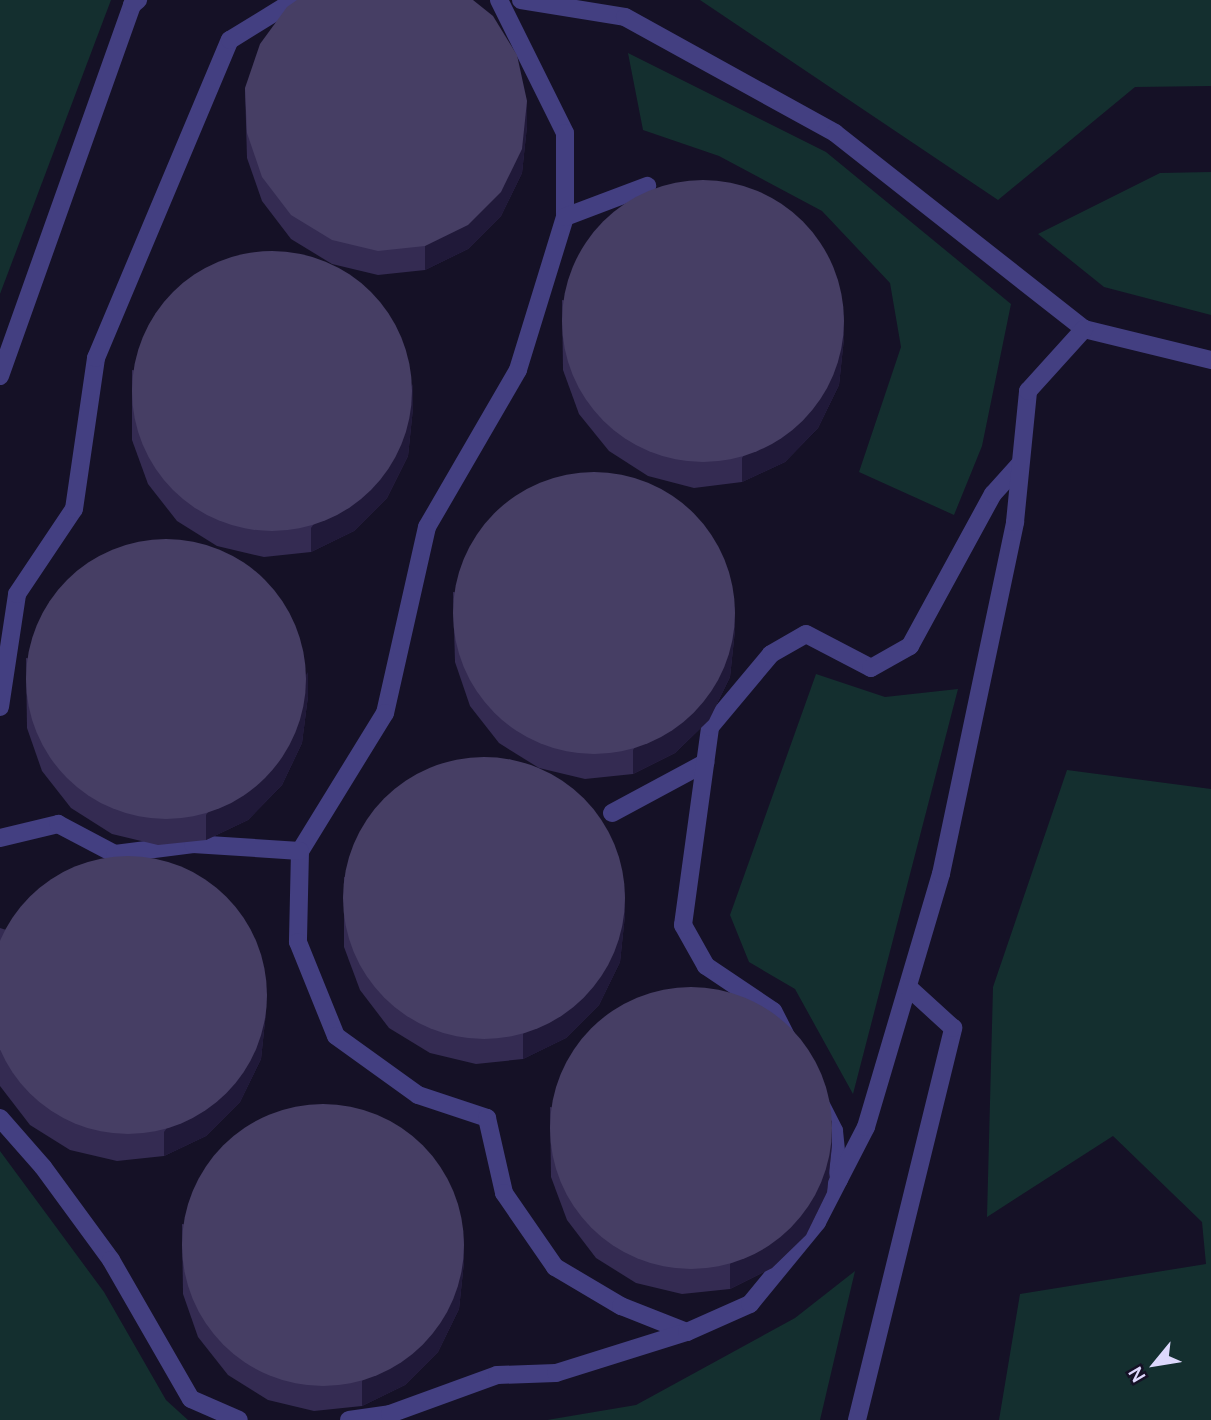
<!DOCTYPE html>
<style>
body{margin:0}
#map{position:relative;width:1211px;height:1420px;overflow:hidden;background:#151126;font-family:Manrope,sans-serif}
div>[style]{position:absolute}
.green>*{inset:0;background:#142f2f}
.minor>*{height:18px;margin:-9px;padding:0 9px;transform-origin:9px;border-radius:9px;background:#433f81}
.wall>*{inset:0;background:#342b52}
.shaded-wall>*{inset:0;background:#201939}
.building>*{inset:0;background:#463e64}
.round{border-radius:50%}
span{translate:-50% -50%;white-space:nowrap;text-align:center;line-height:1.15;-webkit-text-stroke:5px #151126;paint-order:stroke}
.north{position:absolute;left:1120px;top:1329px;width:70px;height:70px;-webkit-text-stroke:5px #151126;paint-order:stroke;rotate:240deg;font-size:19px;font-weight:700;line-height:28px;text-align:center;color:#ddd8fc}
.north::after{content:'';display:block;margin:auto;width:24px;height:32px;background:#ddd8fc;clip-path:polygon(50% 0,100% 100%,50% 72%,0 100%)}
</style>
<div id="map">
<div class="green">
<div style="clip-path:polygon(0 0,111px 0,0 294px)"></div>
<div style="clip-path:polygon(700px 0,1211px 0,1211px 86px,1135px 87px,998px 200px)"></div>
<div style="clip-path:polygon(628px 53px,826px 152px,1011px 304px,982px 446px,954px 515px,859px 472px,901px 347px,890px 283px,822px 211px,719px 156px,643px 130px)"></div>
<div style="clip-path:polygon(1211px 172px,1211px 315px,1104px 287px,1038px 234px,1160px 173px)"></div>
<div style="clip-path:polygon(816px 674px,885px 697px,958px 689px,853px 1094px,795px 989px,749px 962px,730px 915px)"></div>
<div style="clip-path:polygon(1067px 770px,1211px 789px,1211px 1420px,999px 1420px,1020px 1294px,1206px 1264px,1202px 1222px,1113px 1136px,987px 1217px,993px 987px)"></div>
<div style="clip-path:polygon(0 1151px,104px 1292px,166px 1400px,188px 1420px,0 1420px)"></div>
<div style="clip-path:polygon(855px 1271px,820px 1420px,547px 1420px,636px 1405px,795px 1318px)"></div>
</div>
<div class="minor">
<div style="left:499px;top:0;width:148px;rotate:63.6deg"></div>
<div style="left:565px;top:133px;width:84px;rotate:90deg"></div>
<div style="left:565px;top:217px;width:160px;rotate:107.1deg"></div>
<div style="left:518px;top:370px;width:181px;rotate:120.1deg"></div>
<div style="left:427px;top:527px;width:191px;rotate:102.7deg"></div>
<div style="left:385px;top:713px;width:162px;rotate:121.6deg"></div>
<div style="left:300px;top:851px;width:91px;rotate:91.3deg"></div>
<div style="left:298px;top:942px;width:101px;rotate:68deg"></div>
<div style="left:336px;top:1036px;width:101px;rotate:35.7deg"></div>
<div style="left:418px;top:1095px;width:73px;rotate:18.4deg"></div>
<div style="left:487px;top:1118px;width:77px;rotate:77.2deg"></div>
<div style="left:504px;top:1193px;width:90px;rotate:55.4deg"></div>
<div style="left:555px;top:1267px;width:77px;rotate:30.6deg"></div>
<div style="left:621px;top:1306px;width:71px;rotate:21.5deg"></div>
<div style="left:521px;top:0;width:105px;rotate:9.3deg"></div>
<div style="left:625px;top:17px;width:240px;rotate:28.9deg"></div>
<div style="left:835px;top:133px;width:317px;rotate:38.2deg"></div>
<div style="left:1084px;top:329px;width:131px;rotate:13.7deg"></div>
<div style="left:565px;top:217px;width:88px;rotate:-20.7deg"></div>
<div style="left:0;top:376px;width:394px;rotate:-70.4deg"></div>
<div style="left:132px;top:5px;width:8px;rotate:-40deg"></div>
<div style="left:0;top:707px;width:114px;rotate:-81.4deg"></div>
<div style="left:17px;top:594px;width:102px;rotate:-56.2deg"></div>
<div style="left:74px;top:509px;width:153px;rotate:-81.7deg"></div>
<div style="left:96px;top:358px;width:345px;rotate:-67.2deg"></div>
<div style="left:230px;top:40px;width:76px;rotate:-31.6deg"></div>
<div style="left:612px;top:813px;width:106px;rotate:-28.3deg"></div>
<div style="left:0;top:838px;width:60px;rotate:-13.6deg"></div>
<div style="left:58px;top:824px;width:64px;rotate:27.8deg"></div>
<div style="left:115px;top:854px;width:79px;rotate:-7.3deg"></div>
<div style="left:193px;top:844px;width:107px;rotate:3.7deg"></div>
<div style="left:787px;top:1038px;width:30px;rotate:-117deg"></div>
<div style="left:773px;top:1011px;width:81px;rotate:-146.1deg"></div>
<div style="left:706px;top:966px;width:47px;rotate:-119.3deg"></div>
<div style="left:683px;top:925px;width:200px;rotate:-82.2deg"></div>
<div style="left:710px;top:727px;width:95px;rotate:-50.1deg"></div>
<div style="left:771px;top:654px;width:40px;rotate:-29.7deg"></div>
<div style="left:806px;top:634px;width:73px;rotate:27.6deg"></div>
<div style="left:871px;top:668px;width:45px;rotate:-29.4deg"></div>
<div style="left:910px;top:646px;width:173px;rotate:-61.4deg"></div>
<div style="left:993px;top:494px;width:40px;rotate:-48deg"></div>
<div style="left:822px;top:1107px;width:27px;rotate:63deg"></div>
<div style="left:834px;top:1131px;width:49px;rotate:84.2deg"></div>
<div style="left:0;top:1118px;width:65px;rotate:48.7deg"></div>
<div style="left:43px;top:1167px;width:115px;rotate:53.8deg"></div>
<div style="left:111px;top:1260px;width:160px;rotate:60.1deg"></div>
<div style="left:191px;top:1399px;width:52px;rotate:23.6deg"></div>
<div style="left:349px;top:1420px;width:41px;rotate:-8.3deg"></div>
<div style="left:390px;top:1414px;width:114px;rotate:-20deg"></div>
<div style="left:497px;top:1375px;width:59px;rotate:-1.9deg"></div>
<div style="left:556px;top:1373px;width:137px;rotate:-17.4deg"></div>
<div style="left:687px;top:1332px;width:69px;rotate:-24deg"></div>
<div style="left:750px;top:1304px;width:106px;rotate:-50.7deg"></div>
<div style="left:817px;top:1222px;width:107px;rotate:-62.7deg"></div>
<div style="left:866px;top:1127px;width:264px;rotate:-73.5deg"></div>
<div style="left:941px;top:874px;width:360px;rotate:-78.1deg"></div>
<div style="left:1015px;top:522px;width:132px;rotate:-84.3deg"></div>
<div style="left:1028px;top:391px;width:84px;rotate:-47.9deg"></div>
<div style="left:857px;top:1420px;width:404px;rotate:-76.2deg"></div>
<div style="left:953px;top:1028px;width:61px;rotate:-137.7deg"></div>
</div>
<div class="wall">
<div style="clip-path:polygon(245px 88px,527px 126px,522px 173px,501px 216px,468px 249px,425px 270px,378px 275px,332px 264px,291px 239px,262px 201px,247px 158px)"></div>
<div style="clip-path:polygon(562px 300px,844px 338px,839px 385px,818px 428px,785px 462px,742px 482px,694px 488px,648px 476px,609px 451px,579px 414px,563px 370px)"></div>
<div style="clip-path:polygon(132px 370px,413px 408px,408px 456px,387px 498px,354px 531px,311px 552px,264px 557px,217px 546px,177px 521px,148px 484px,132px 440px)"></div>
<div style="clip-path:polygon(453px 592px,735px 630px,730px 677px,709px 720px,675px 753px,633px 774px,585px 779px,539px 768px,499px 743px,470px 706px,455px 662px)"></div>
<div style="clip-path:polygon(26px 658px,308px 696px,302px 743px,282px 785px,248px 820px,206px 840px,158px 845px,112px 834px,71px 808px,42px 771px,27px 728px)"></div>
<div style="clip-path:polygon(344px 877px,625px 915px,620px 962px,599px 1005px,566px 1038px,523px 1059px,476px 1064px,430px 1053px,389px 1028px,360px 990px,344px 947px)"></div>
<div style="clip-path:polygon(0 928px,266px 1012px,261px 1059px,240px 1102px,206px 1136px,164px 1156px,117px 1161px,70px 1150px,30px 1125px,0 1086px)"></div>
<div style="clip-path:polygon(550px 1107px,832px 1145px,827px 1192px,806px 1235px,772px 1268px,730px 1289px,682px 1294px,636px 1283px,596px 1258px,567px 1220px,551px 1177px)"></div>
<div style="clip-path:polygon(182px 1224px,464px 1262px,459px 1309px,438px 1352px,405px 1385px,362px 1406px,314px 1411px,268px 1400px,228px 1375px,198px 1337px,183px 1294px)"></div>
</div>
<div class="shaded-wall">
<div style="clip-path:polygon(527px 101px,527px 126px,522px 173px,501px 216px,468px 249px,425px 270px,425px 246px)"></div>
<div style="clip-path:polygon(844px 314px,844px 338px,839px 385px,818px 428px,785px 462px,742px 482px,742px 458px)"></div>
<div style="clip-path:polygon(413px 384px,413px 408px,408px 456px,387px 498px,354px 531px,311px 552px,311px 528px)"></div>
<div style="clip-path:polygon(735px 606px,735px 630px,730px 677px,709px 720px,675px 753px,633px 774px,633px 750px)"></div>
<div style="clip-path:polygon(308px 672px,308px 696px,302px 743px,282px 785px,248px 820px,206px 840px,206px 815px)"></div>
<div style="clip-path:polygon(625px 891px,625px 915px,620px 962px,599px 1005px,566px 1038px,523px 1059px,523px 1034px)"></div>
<div style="clip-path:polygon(266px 988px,266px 1012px,261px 1059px,240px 1102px,206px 1136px,164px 1156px,164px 1132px)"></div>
<div style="clip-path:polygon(832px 1120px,832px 1145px,827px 1192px,806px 1235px,772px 1268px,730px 1289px,730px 1264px)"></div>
<div style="clip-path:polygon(464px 1237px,464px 1262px,459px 1309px,438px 1352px,405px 1385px,362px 1406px,362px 1381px)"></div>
</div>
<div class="building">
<div style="clip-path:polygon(297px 0,473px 0,493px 16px,517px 55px,527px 101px,522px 149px,501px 192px,468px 225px,425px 246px,378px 251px,332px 240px,291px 215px,262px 177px,247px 133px,245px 88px,260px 44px,287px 7px)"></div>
<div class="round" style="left:562px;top:180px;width:282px;height:282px"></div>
<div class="round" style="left:132px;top:251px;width:280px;height:280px"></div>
<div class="round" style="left:453px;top:472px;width:282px;height:282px"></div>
<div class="round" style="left:26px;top:539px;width:280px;height:280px"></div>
<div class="round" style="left:343px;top:757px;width:282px;height:282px"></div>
<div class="round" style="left:-11px;top:856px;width:278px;height:278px"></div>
<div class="round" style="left:550px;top:987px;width:282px;height:282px"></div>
<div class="round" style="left:182px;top:1104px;width:282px;height:282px"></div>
</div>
<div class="north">N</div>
</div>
